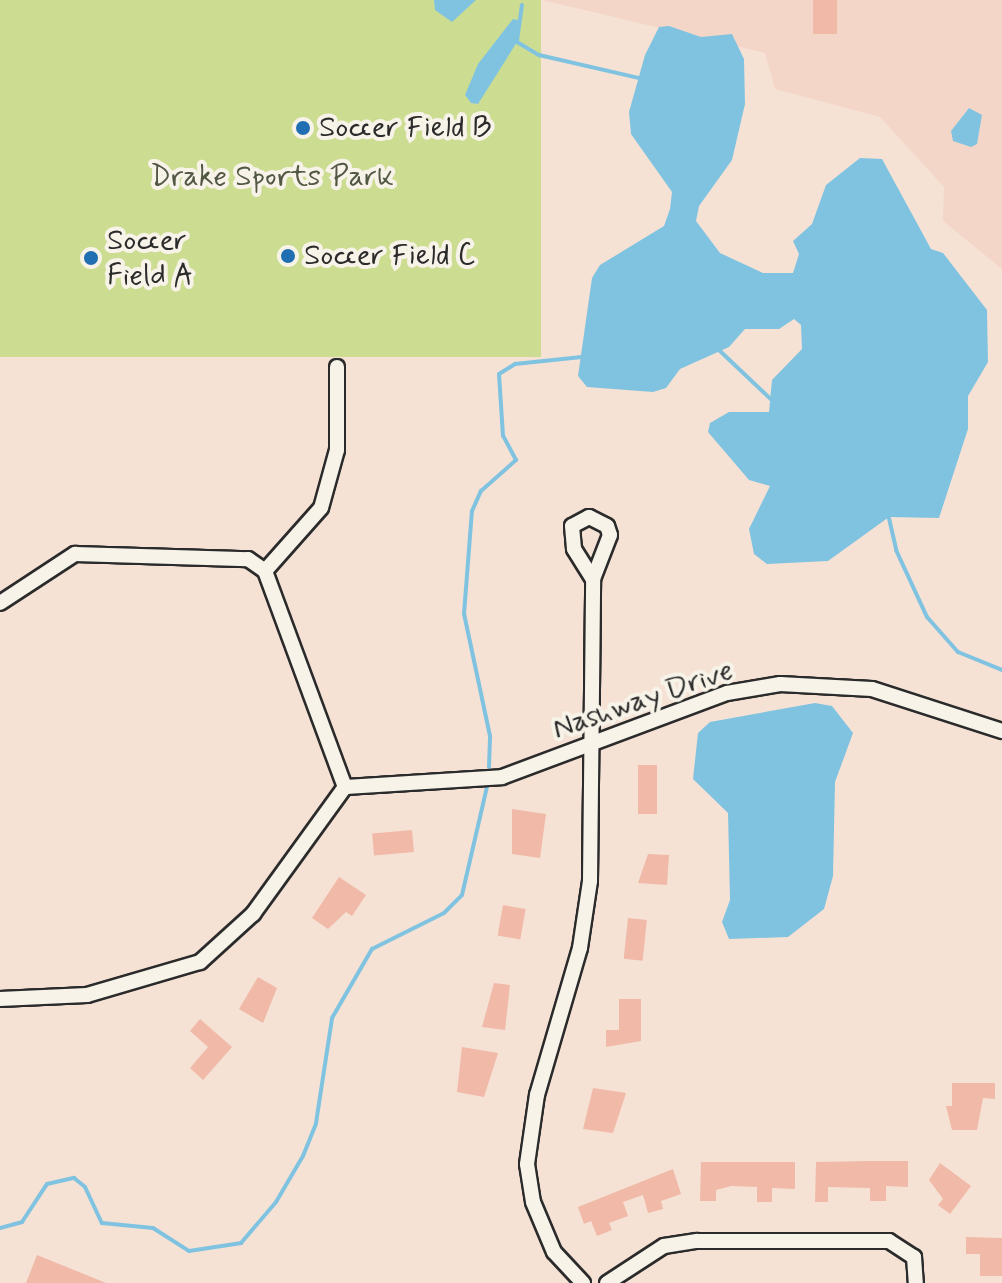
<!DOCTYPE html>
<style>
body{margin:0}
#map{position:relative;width:1002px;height:1283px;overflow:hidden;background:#f5e2d5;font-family:Mynerve,sans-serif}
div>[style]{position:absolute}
.built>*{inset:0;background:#f4d6c8}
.green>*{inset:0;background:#ccdd92;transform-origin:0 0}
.water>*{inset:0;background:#80c3e1}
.stream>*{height:4px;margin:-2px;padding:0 2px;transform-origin:2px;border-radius:2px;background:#80c3e1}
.building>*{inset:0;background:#f1b9a8;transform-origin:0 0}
.roads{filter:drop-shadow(2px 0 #2b2b2b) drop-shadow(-2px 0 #2b2b2b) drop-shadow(0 2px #2b2b2b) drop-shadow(0 -2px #2b2b2b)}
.street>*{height:14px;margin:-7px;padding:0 7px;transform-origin:7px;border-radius:7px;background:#f7f3e8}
.dots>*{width:22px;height:22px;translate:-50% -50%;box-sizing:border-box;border:4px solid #f7f3e8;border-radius:50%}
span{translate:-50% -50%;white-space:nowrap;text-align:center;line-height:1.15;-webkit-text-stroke:8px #f7f3e8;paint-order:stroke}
.poi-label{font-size:30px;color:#2b2b2b}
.left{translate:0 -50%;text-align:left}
.park-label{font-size:30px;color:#535845}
.street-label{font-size:30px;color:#2b2b2b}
</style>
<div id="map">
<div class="built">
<div style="clip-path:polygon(542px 0,1002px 0,1002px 269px,943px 221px,944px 187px,880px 117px,775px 89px,765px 53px)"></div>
</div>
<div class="green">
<div style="left:0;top:0;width:541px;height:357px"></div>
</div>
<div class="water">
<div style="clip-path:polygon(434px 0,476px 0,452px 22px,435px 10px)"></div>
<div style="clip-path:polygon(513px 19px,518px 20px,517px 42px,478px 104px,471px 103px,465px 95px,478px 64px)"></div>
<div style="clip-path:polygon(669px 26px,701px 37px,732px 34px,744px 59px,745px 104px,732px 160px,699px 206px,696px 221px,720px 253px,763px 273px,793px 273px,799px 254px,793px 241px,812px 224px,826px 185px,860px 158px,882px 159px,931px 249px,943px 253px,987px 310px,988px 362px,968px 396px,968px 429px,939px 518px,889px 517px,828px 561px,767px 564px,754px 554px,749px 529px,770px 486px,749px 480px,708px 432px,710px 423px,729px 412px,769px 412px,772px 380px,802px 349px,801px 325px,794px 319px,779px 329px,745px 329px,729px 347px,680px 369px,666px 388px,653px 392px,587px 387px,578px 376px,592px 278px,600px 265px,664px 226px,670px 209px,672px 192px,631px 134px,629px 112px,645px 55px,659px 27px)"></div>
<div style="clip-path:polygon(969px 108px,982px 115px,977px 144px,971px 147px,953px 141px,951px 131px)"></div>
<div style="clip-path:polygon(815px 703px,832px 706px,853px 733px,835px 782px,833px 876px,824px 909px,788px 937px,729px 939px,722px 922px,730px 900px,728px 813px,693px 779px,698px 733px,710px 722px)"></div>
</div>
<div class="stream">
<div style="left:522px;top:5px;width:37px;rotate:98deg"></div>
<div style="left:517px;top:42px;width:26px;rotate:31deg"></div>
<div style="left:539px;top:55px;width:103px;rotate:13deg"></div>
<div style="left:720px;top:351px;width:79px;rotate:43.5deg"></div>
<div style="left:888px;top:514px;width:37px;rotate:77deg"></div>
<div style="left:896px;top:550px;width:74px;rotate:65.2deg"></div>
<div style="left:927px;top:617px;width:47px;rotate:48.5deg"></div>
<div style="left:958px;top:652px;width:48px;rotate:22.2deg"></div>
<div style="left:489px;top:767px;width:31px;rotate:-88deg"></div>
<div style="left:490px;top:736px;width:125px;rotate:-102deg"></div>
<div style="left:464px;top:614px;width:103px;rotate:-85.6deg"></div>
<div style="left:472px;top:511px;width:22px;rotate:-66deg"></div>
<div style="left:481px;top:491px;width:47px;rotate:-41.5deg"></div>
<div style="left:516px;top:460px;width:27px;rotate:-118deg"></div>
<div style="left:503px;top:436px;width:62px;rotate:-93.7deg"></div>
<div style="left:499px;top:374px;width:19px;rotate:-32deg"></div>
<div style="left:515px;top:364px;width:67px;rotate:-6deg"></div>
<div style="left:0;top:1228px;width:23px;rotate:-15deg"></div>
<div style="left:22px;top:1222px;width:45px;rotate:-56.7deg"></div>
<div style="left:47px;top:1184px;width:28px;rotate:-13deg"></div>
<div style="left:74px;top:1178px;width:14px;rotate:39deg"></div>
<div style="left:85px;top:1187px;width:40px;rotate:65deg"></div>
<div style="left:102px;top:1223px;width:51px;rotate:5.6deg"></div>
<div style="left:153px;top:1228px;width:43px;rotate:32.6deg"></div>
<div style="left:189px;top:1251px;width:53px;rotate:-8.7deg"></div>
<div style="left:241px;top:1243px;width:54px;rotate:-49.5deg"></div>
<div style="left:276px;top:1202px;width:53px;rotate:-59.6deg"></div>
<div style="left:303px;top:1156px;width:35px;rotate:-68deg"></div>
<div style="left:316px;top:1123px;width:106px;rotate:-81.3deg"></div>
<div style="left:332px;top:1018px;width:80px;rotate:-59.9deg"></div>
<div style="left:372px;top:949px;width:80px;rotate:-26.6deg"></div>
<div style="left:444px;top:913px;width:25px;rotate:-45deg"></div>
<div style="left:462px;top:895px;width:111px;rotate:-77deg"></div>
</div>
<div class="building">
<div style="left:813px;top:0;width:24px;height:34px"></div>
<div style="left:638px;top:765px;width:19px;height:49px"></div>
<div style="clip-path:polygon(512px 809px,546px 814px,540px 858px,512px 854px)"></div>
<div style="left:412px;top:830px;width:22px;height:40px;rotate:85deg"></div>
<div style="clip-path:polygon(648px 854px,669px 855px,667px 885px,638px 883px)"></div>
<div style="clip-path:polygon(339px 877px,366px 895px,352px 916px,346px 912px,328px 929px,312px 918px)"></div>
<div style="left:503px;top:905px;width:23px;height:31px;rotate:10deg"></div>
<div style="left:628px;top:918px;width:19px;height:41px;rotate:6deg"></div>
<div style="clip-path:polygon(258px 977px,277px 988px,263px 1023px,239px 1009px)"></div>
<div style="clip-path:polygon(494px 983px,510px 985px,505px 1030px,482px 1027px)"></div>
<div style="clip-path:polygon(619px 999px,641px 999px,641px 1041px,606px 1047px,606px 1030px,619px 1030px)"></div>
<div style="clip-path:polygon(200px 1019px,232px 1047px,203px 1080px,190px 1068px,208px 1047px,190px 1031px)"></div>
<div style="clip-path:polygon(462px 1047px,498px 1053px,484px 1097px,457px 1092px)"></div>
<div style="clip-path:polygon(952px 1083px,995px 1083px,995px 1099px,983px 1098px,977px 1130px,952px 1130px,946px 1106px,952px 1106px)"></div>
<div style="clip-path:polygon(593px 1088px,626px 1093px,613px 1133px,583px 1129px)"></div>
<div style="clip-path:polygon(870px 1161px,908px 1161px,908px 1187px,886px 1186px,886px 1201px,870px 1201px,870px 1188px,828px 1187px,828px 1202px,815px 1202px,816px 1162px)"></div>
<div style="clip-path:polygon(701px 1162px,795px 1162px,795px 1189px,772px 1188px,772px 1202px,757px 1202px,757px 1187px,731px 1186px,716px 1190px,716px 1201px,700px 1201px)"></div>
<div style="clip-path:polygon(940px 1163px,971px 1186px,950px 1214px,938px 1205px,943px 1199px,929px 1180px)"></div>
<div style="clip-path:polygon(673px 1169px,681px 1194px,661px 1201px,663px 1209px,648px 1213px,643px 1195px,623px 1202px,628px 1216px,609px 1223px,612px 1230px,597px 1236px,591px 1221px,584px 1224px,578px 1207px)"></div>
<div style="clip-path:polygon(966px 1237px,1002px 1238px,1002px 1276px,980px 1276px,980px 1254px,966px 1254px)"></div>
<div style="clip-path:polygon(37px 1255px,106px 1283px,26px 1283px)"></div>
</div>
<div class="roads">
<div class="street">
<div style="left:265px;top:571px;width:84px;rotate:-48.4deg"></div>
<div style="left:321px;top:508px;width:60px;rotate:-74.6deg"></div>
<div style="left:337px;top:450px;width:83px;rotate:-90deg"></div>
<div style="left:0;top:603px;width:90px;rotate:-33.2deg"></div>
<div style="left:75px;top:554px;width:173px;rotate:1.7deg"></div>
<div style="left:248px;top:559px;width:21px;rotate:35deg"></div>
<div style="left:265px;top:571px;width:230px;rotate:69.7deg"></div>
<div style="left:345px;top:787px;width:157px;rotate:-3.6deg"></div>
<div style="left:502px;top:777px;width:240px;rotate:-20.5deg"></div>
<div style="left:727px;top:693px;width:54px;rotate:-9.6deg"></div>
<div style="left:780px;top:684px;width:92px;rotate:3.1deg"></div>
<div style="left:872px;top:689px;width:137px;rotate:17.9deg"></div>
<div style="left:0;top:999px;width:87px;rotate:-2.6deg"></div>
<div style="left:87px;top:995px;width:118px;rotate:-16.3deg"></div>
<div style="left:200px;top:962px;width:72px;rotate:-42.2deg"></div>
<div style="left:253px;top:914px;width:157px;rotate:-54.1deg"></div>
<div style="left:583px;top:1283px;width:42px;rotate:-133.1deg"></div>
<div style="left:554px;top:1252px;width:54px;rotate:-112.8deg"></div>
<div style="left:533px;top:1202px;width:38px;rotate:-99deg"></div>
<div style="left:527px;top:1164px;width:70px;rotate:-81.8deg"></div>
<div style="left:537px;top:1095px;width:153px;rotate:-73.7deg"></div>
<div style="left:580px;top:948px;width:68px;rotate:-81.5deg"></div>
<div style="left:590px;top:881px;width:302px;rotate:-89.4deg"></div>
<div style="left:593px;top:579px;width:47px;rotate:-68.9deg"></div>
<div style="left:610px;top:535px;width:9px;rotate:-108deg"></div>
<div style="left:607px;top:526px;width:20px;rotate:-153deg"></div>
<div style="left:589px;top:517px;width:19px;rotate:152deg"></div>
<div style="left:572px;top:526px;width:23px;rotate:85deg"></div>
<div style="left:574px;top:549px;width:36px;rotate:58deg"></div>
<div style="left:607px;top:1283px;width:68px;rotate:-33deg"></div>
<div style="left:664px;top:1246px;width:33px;rotate:-9deg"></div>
<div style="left:697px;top:1241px;width:192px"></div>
<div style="left:889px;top:1241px;width:30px;rotate:33deg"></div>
<div style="left:914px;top:1257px;width:26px;rotate:86deg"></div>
</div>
</div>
<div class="dots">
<div style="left:303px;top:128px;background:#1f6fb2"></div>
<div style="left:288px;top:256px;background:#1f6fb2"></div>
<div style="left:91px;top:258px;background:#1f6fb2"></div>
</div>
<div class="poi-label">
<span class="left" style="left:319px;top:128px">Soccer Field B</span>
<span class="left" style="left:107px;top:258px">Soccer<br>Field A</span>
<span class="left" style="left:304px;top:256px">Soccer Field C</span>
</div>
<div class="park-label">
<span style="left:272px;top:177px">Drake Sports Park</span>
</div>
<div class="street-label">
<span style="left:643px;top:700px;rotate:-19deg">Nashway Drive</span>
</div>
</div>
